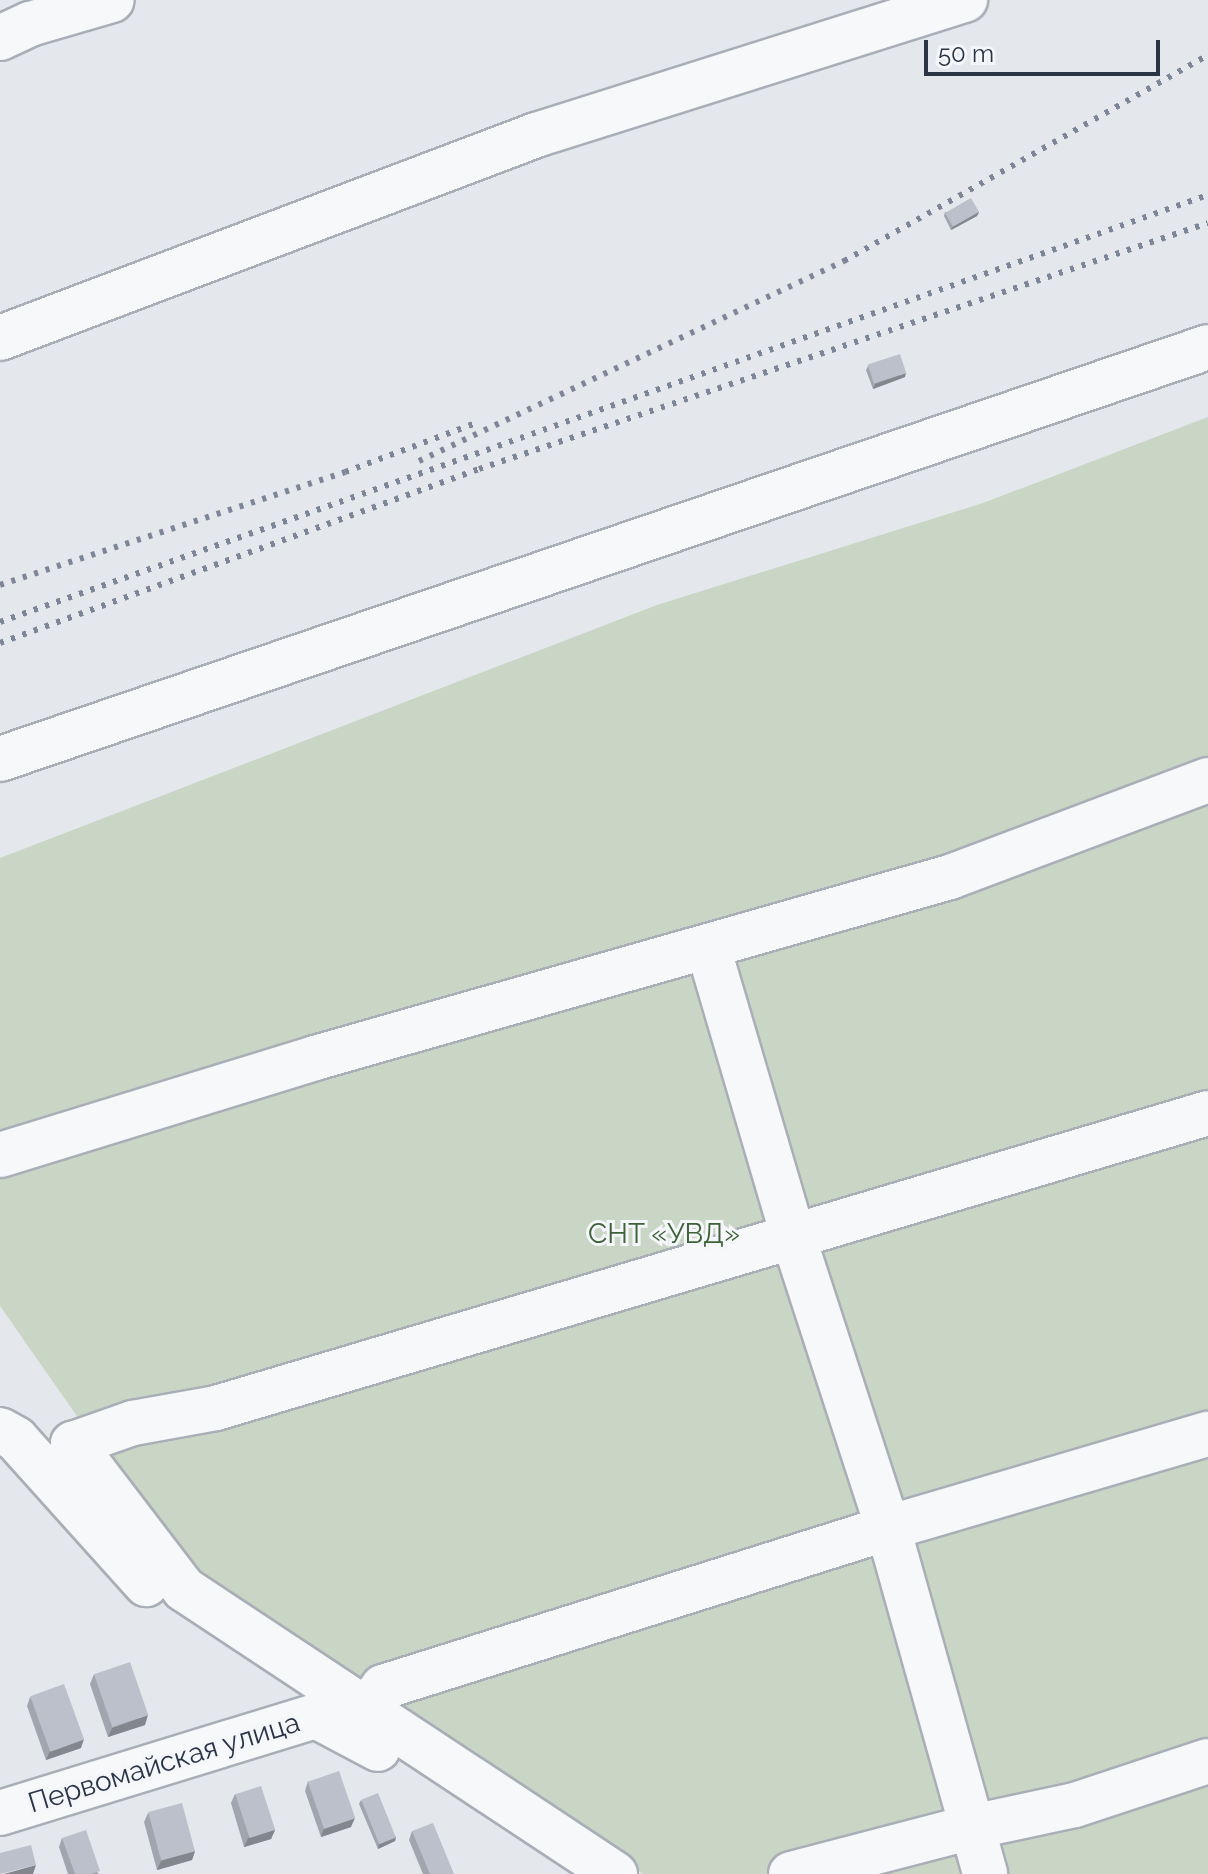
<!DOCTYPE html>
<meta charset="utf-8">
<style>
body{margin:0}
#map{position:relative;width:1208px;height:1874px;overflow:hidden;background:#e4e7ec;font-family:Raleway,sans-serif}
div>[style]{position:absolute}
.green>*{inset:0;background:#c9d6c5}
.roads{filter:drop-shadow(2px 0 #a9aeb7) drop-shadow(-2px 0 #a9aeb7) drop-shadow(0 2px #a9aeb7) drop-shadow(0 -2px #a9aeb7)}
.minor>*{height:44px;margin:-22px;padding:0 22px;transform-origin:22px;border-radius:22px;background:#f7f8fa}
.rail>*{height:6px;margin-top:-3px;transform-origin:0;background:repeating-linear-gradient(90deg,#7d8696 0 4px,transparent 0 12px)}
.wall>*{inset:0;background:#a1a5ae}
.shaded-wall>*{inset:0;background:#83868d}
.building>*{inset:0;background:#bbc0ca;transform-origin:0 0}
span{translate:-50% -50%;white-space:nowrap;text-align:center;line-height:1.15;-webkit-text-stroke:6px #f4f6f9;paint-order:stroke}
.park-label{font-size:28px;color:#3f6138}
.street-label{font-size:28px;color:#2b3445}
.scale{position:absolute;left:924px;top:40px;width:236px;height:36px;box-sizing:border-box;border:4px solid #2b3445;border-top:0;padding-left:10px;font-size:24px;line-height:28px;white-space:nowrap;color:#2b3445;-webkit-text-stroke:6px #f4f6f9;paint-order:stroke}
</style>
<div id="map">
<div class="green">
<div style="clip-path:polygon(1208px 417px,1208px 1874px,643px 1874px,183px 1568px,0 1306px,0 858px,657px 605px,983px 503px)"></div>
</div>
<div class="roads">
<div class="minor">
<div style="left:0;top:38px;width:33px;rotate:-25deg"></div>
<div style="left:30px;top:24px;width:85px;rotate:-16.3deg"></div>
<div style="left:0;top:338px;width:573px;rotate:-20.74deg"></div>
<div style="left:536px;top:135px;width:450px;rotate:-17.5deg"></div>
<div style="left:0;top:759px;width:1276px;rotate:-18.83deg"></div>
<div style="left:708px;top:947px;width:304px;rotate:73.6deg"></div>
<div style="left:794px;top:1239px;width:304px;rotate:72deg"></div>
<div style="left:888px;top:1528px;width:359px;rotate:74.3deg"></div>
<div style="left:0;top:1155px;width:330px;rotate:-17.1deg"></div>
<div style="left:315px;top:1058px;width:660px;rotate:-15.91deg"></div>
<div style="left:950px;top:877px;width:276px;rotate:-20.6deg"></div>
<div style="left:0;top:1430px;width:18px;rotate:29deg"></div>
<div style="left:16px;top:1439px;width:195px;rotate:48.1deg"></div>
<div style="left:365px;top:1711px;width:30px;rotate:-53deg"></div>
<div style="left:383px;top:1687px;width:529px;rotate:-17.48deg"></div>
<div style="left:888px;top:1528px;width:334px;rotate:-16.4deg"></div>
<div style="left:0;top:1813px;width:331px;rotate:-17.1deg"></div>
<div style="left:316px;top:1716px;width:70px;rotate:28deg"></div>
<div style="left:615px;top:1874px;width:517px;rotate:-146.53deg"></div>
<div style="left:184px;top:1589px;width:183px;rotate:-127.4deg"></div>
<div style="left:73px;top:1444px;width:64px;rotate:-19.3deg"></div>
<div style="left:133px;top:1423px;width:84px;rotate:-10.2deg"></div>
<div style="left:216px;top:1408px;width:1035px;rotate:-16.56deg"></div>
<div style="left:791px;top:1874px;width:187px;rotate:-14.6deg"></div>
<div style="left:972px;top:1827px;width:105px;rotate:-12.1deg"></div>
<div style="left:1075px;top:1805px;width:140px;rotate:-18.3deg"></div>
</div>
</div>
<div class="rail">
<div style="left:419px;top:461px;width:470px;rotate:-25.2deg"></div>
<div style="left:844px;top:261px;width:418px;rotate:-29.5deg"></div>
<div style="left:0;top:585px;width:363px;rotate:-18.1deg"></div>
<div style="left:345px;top:472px;width:143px;rotate:-20.5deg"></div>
<div style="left:0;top:622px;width:1281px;rotate:-19.47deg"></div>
<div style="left:0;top:643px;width:510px;rotate:-19.96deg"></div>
<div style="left:479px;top:469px;width:769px;rotate:-18.65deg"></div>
</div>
<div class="wall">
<div style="clip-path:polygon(945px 212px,979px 212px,977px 216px,951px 230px,944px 216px)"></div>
<div style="clip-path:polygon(868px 366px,905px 377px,873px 389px,866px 370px)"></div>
<div style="clip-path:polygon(94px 1674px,145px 1725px,108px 1737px,90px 1684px)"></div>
<div style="clip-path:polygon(30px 1697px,81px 1748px,46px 1760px,27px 1706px)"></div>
<div style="clip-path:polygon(308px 1781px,351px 1827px,321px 1837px,305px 1791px)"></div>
<div style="clip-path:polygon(235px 1794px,275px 1830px,271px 1839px,244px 1847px,231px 1803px)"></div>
<div style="clip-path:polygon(361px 1800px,396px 1837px,395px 1841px,378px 1849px,359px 1804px)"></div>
<div style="clip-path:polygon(148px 1813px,195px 1851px,192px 1860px,157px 1870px,144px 1822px)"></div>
<div style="clip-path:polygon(412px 1831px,454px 1874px,423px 1874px,409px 1840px)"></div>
<div style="clip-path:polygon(62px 1838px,99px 1874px,68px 1874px,59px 1847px)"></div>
</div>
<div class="shaded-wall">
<div style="clip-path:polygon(979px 212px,977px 216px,951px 230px,953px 226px)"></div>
<div style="clip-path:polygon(906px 373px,905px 377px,873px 389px,875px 384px)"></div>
<div style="clip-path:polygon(148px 1715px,145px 1725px,108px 1737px,112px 1728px)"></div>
<div style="clip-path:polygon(84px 1739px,81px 1748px,46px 1760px,50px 1751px)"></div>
<div style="clip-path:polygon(355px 1818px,351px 1827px,321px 1837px,324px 1828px)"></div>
<div style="clip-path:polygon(275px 1830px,271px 1839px,244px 1847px,248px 1838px)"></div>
<div style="clip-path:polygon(396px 1837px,395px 1841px,378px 1849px,379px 1844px)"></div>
<div style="clip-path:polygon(195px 1851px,192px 1860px,157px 1870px,161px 1861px)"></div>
<div style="clip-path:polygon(36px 1865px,33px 1874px,4px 1874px)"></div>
</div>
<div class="building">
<div style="left:971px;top:198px;width:16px;height:30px;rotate:60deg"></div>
<div style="left:900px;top:354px;width:20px;height:34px;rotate:72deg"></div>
<div style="left:130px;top:1662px;width:56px;height:38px;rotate:71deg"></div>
<div style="left:64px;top:1684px;width:59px;height:36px;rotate:70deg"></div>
<div style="left:339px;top:1771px;width:50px;height:33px;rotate:71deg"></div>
<div style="left:261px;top:1786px;width:46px;height:27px;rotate:72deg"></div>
<div style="left:378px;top:1793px;width:48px;height:18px;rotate:68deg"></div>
<div style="left:182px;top:1803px;width:50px;height:35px;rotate:75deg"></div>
<div style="clip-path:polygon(433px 1823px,454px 1874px,430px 1874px,412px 1831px)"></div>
<div style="clip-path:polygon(86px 1830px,100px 1871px,91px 1874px,75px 1874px,62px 1838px)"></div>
<div style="clip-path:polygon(31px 1845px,36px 1865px,0 1874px,0 1853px)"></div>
</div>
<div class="park-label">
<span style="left:664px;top:1234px">СНТ «УВД»</span>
</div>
<div class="street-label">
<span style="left:164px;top:1763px;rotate:-17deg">Первомайская улица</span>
</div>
<div class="scale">50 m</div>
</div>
